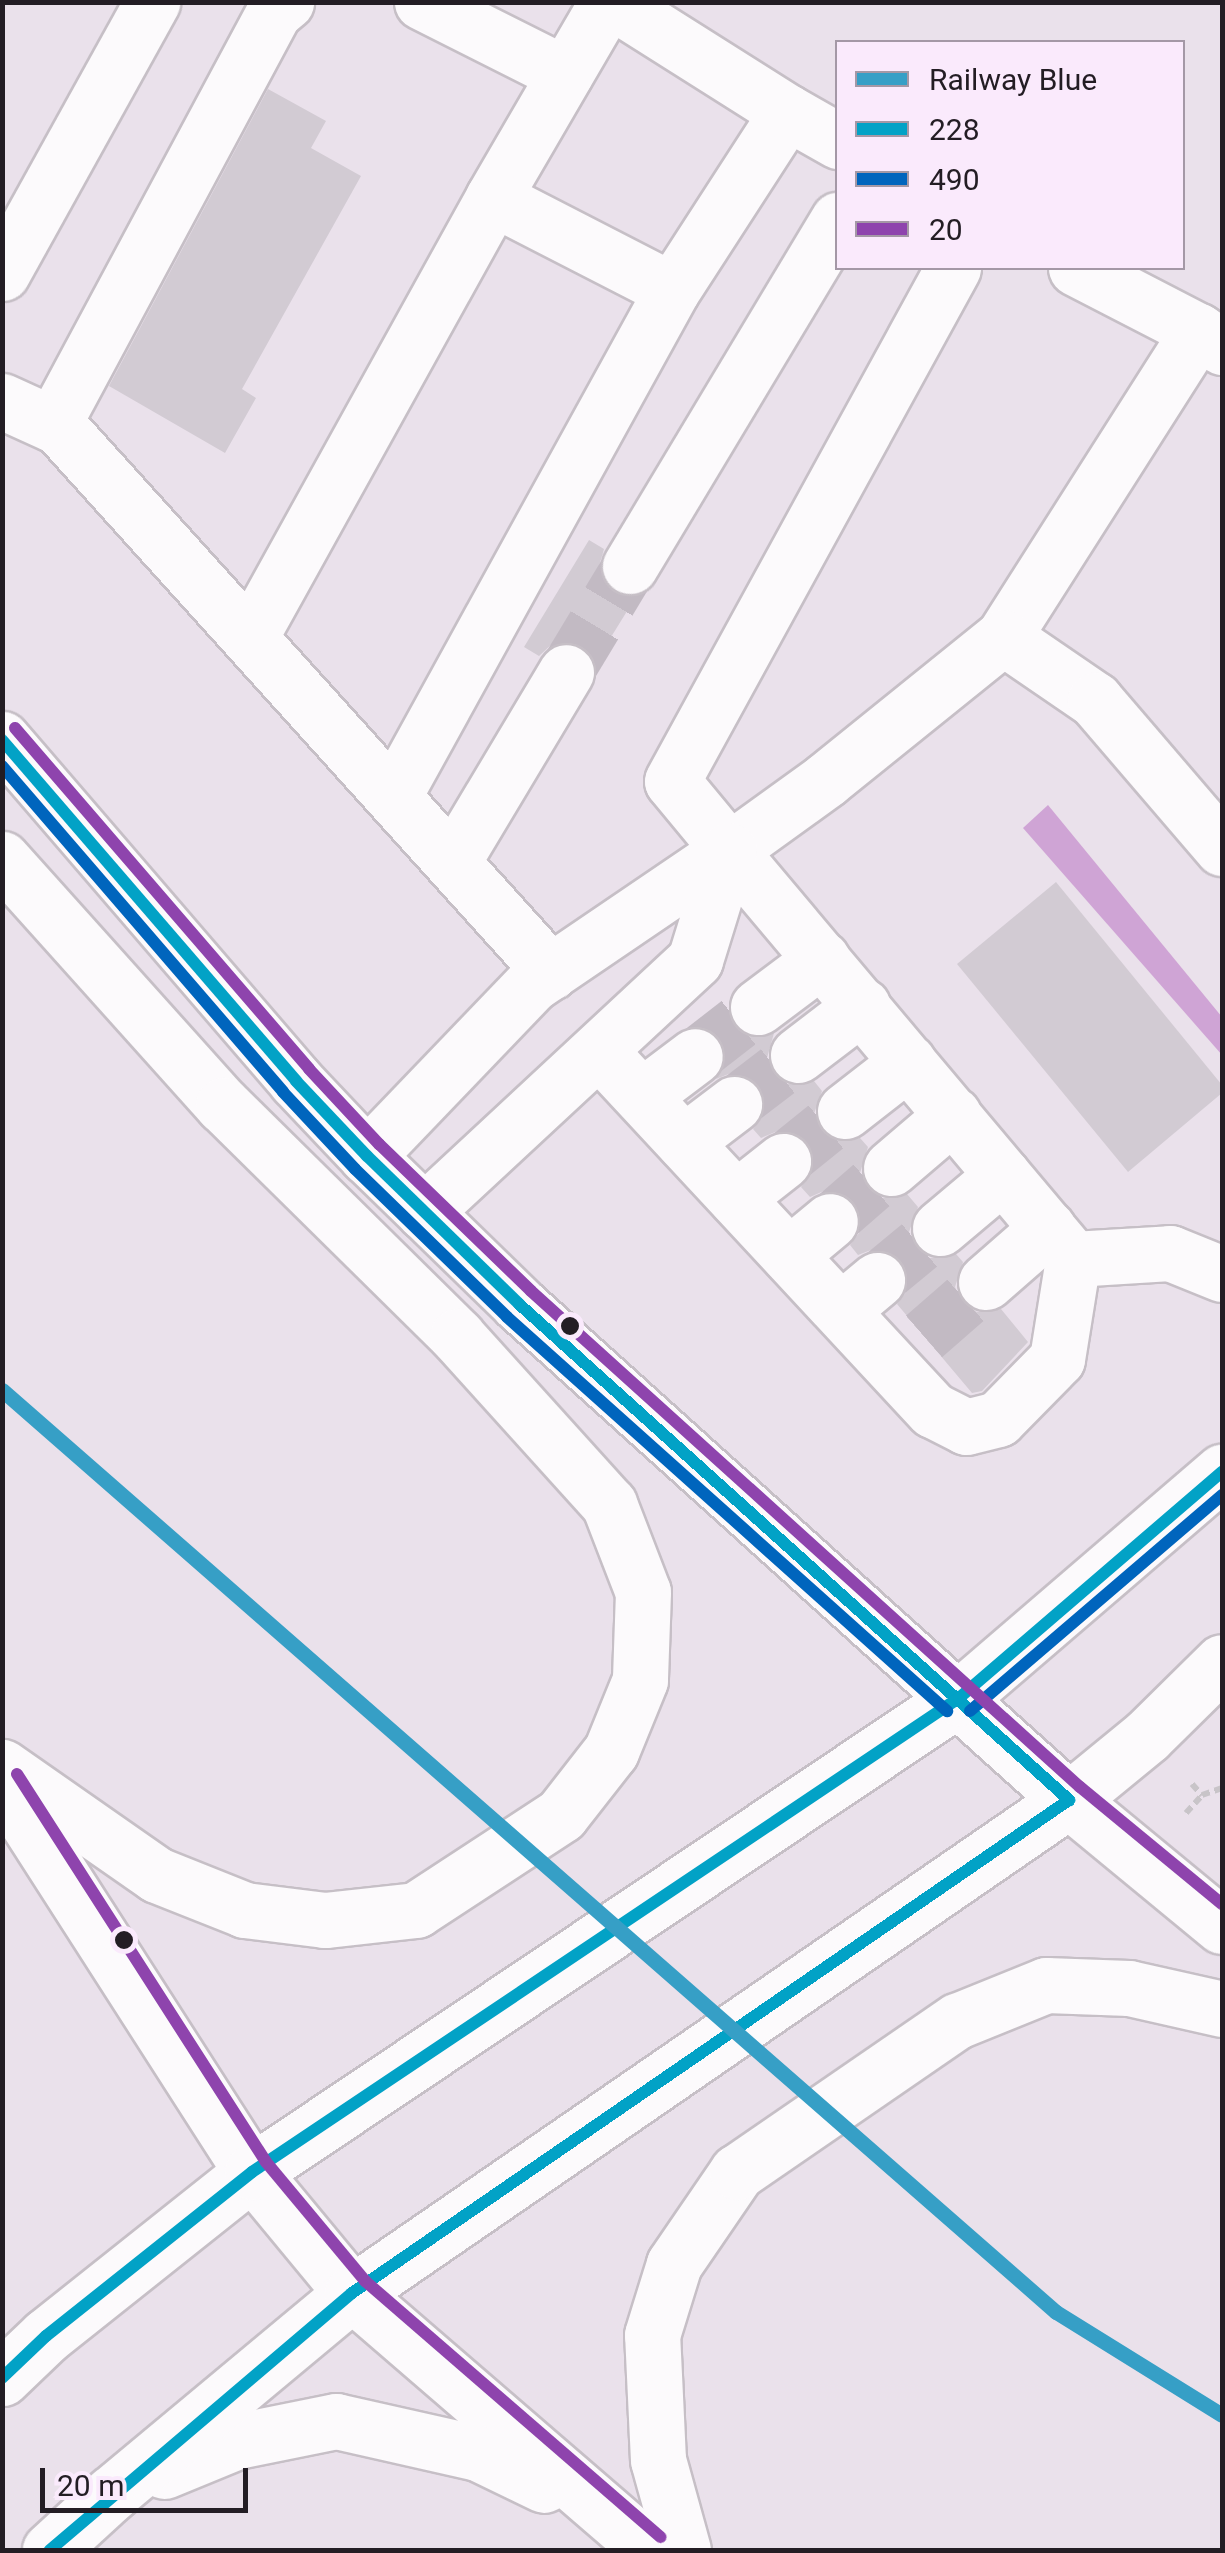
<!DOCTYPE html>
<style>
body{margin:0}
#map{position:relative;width:1225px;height:2553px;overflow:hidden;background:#eae1eb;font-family:Roboto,sans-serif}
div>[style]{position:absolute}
.water>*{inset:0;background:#cfa4d5}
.building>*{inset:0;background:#d2cbd3}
.minor-tunnel>*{height:55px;margin-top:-27.5px;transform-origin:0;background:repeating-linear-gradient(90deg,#c2bac3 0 55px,transparent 0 83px)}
.path>*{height:6px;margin-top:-3px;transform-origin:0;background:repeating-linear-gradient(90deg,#c8c4c8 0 8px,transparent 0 13px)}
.roads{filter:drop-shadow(2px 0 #c6bfc6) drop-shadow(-2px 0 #c6bfc6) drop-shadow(0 2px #c6bfc6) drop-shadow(0 -2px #c6bfc6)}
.minor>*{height:55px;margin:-27.5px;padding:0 27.5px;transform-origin:27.5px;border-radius:27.5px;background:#fcfafc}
.major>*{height:55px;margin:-27.5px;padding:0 27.5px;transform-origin:27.5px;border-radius:27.5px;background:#fcfafc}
.bus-1>*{height:12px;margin:-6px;padding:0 6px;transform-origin:6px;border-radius:6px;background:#02a2c6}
.bus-2>*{height:12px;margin:-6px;padding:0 6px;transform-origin:6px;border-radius:6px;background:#0065bd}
.bus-3>*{height:12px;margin:-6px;padding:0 6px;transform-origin:6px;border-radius:6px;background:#8e44ad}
.rail-1>*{height:15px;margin:-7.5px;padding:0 7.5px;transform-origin:7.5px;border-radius:7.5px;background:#369fc6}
.dots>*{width:28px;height:28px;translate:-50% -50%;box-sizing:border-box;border:5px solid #faeafc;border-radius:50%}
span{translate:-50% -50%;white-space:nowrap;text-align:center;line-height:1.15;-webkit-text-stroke:9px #faeafc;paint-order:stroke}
.frame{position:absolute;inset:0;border:5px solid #231d24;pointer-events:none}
.legend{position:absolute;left:835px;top:40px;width:350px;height:230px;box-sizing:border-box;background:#faeafc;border:2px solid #a498a6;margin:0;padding:12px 18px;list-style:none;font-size:30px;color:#231d24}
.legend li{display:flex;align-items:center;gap:20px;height:50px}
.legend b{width:50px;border:2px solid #a498a6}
.scale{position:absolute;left:40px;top:2468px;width:208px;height:45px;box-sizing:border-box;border:5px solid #231d24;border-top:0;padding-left:12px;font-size:30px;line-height:35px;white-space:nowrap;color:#231d24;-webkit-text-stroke:8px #faeafc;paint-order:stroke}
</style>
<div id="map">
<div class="water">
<div style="clip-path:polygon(1048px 805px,1222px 1017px,1222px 1055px,1023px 828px)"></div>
</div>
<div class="building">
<div style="clip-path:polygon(268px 89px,326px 121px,311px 148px,361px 176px,242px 389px,256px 398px,225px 453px,109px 386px)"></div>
<div style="clip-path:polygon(589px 540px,604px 549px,599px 566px,603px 582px,615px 593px,637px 595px,595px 663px,583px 646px,567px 641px,552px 644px,539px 656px,524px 647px)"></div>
<div style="clip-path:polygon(1056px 882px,1222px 1085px,1222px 1093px,1128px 1172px,957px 964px)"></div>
<div style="clip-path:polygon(730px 1018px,747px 1036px,774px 1033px,767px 1058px,774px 1075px,787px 1084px,814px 1081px,822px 1091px,814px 1114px,821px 1131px,834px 1140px,860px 1138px,868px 1147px,860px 1173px,867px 1187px,882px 1198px,907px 1194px,918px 1207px,909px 1232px,916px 1247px,930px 1258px,956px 1254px,963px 1262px,955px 1287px,962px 1302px,977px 1312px,1001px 1309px,1028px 1342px,982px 1391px,972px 1393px,897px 1304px,906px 1292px,908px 1276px,900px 1259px,887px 1250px,871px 1250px,858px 1255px,850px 1245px,859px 1233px,861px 1217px,853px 1200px,842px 1192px,826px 1190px,810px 1197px,801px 1187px,812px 1172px,814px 1156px,807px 1141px,795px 1132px,780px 1130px,761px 1138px,753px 1129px,762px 1117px,765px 1101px,758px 1084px,747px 1076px,731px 1073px,716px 1079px,726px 1053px,713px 1032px)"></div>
</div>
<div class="minor-tunnel">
<div style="left:566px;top:672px;width:124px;rotate:-58.9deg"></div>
<div style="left:695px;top:1056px;width:80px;rotate:-37.9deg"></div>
<div style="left:734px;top:1104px;width:81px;rotate:-37.4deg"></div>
<div style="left:783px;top:1161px;width:80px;rotate:-38.9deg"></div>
<div style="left:830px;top:1221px;width:81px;rotate:-41deg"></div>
<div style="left:877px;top:1280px;width:82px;rotate:-39.5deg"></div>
<div style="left:924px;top:1336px;width:82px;rotate:-41.1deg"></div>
</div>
<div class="path">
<div style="left:1192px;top:1784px;width:15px;rotate:48deg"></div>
<div style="left:1202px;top:1795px;width:21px;rotate:-19deg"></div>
<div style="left:1186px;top:1813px;width:24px;rotate:-48deg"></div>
</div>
<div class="roads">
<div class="minor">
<div style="left:422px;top:2px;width:160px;rotate:26.7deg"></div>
<div style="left:607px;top:2px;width:227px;rotate:120.2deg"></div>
<div style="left:493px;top:198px;width:201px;rotate:27.2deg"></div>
<div style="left:672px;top:290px;width:212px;rotate:-57.1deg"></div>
<div style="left:787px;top:112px;width:206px;rotate:-147.7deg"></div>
<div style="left:787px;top:112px;width:59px;rotate:29.6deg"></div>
<div style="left:1076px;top:268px;width:137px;rotate:27.3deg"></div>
<div style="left:2px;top:273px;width:310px;rotate:-61deg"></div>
<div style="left:1222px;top:347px;width:29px;rotate:-146deg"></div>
<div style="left:1198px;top:331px;width:363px;rotate:122.5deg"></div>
<div style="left:1003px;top:637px;width:228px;rotate:141.1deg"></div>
<div style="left:826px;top:780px;width:120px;rotate:144.2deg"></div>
<div style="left:729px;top:850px;width:534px;rotate:49.93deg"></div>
<div style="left:1073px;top:1259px;width:97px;rotate:-3.5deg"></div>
<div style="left:1170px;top:1253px;width:56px;rotate:22deg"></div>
<div style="left:2px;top:401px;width:63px;rotate:24.5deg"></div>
<div style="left:59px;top:427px;width:734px;rotate:47.93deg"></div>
<div style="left:53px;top:424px;width:468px;rotate:-61.8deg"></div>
<div style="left:274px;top:12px;width:16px;rotate:-40deg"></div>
<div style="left:630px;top:566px;width:404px;rotate:-59deg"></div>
<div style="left:250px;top:637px;width:502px;rotate:-61.03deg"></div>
<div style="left:1003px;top:637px;width:112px;rotate:34.4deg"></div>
<div style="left:1095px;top:700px;width:195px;rotate:49.4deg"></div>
<div style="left:394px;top:795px;width:576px;rotate:-61.17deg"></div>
<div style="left:729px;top:850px;width:89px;rotate:-129.6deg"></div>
<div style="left:672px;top:781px;width:585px;rotate:-61.29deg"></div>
<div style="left:453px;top:861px;width:220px;rotate:-59.1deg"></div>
<div style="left:758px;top:1007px;width:80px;rotate:-36.9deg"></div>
<div style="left:600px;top:1052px;width:489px;rotate:47.1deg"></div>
<div style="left:933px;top:1410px;width:37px;rotate:27deg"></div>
<div style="left:966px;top:1427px;width:33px;rotate:-14deg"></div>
<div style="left:998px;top:1419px;width:84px;rotate:-45.5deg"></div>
<div style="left:1057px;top:1359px;width:101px;rotate:-80.9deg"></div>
<div style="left:798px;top:1055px;width:81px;rotate:-37.4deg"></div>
<div style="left:642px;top:1096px;width:66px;rotate:-37deg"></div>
<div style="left:845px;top:1111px;width:80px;rotate:-37.9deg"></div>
<div style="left:684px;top:1142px;width:63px;rotate:-37.2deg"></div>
<div style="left:367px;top:1156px;width:238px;rotate:-46.2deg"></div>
<div style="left:532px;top:984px;width:238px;rotate:-34.2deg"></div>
<div style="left:729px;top:850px;width:115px;rotate:107.2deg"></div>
<div style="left:695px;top:960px;width:370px;rotate:137.1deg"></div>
<div style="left:891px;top:1168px;width:82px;rotate:-40.5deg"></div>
<div style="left:736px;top:1198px;width:60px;rotate:-38.2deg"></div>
<div style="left:940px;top:1228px;width:82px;rotate:-40.1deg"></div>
<div style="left:789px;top:1255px;width:53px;rotate:-39.7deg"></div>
<div style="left:986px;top:1282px;width:82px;rotate:-41.1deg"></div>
<div style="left:841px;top:1310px;width:47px;rotate:-39.8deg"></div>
</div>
<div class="major">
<div style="left:2px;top:739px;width:451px;rotate:49.3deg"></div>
<div style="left:296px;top:1081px;width:103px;rotate:46.6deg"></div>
<div style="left:367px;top:1156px;width:212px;rotate:44.2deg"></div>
<div style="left:519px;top:1304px;width:741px;rotate:42.04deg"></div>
<div style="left:1069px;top:1800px;width:198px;rotate:39.5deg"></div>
<div style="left:2px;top:859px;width:331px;rotate:48.1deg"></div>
<div style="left:223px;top:1105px;width:329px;rotate:44.6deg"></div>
<div style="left:457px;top:1336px;width:227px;rotate:47.9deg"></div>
<div style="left:609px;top:1504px;width:94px;rotate:68.9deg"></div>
<div style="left:643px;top:1592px;width:88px;rotate:92deg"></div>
<div style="left:640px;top:1680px;width:77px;rotate:112.2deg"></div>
<div style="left:611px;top:1751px;width:81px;rotate:128deg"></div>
<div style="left:561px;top:1815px;width:173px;rotate:146.8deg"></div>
<div style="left:416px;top:1910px;width:92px;rotate:173.7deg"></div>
<div style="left:325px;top:1920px;width:81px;rotate:-172.9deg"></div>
<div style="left:245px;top:1910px;width:95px;rotate:-158.3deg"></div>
<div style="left:157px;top:1875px;width:189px;rotate:-145.1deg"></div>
<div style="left:2px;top:1783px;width:462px;rotate:57.3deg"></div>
<div style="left:252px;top:2172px;width:157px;rotate:50.4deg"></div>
<div style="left:352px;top:2293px;width:394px;rotate:40.8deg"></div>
<div style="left:2px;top:2378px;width:61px;rotate:-43.7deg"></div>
<div style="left:46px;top:2336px;width:263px;rotate:-38.5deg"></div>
<div style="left:252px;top:2172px;width:851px;rotate:-33.84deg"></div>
<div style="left:959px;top:1698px;width:347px;rotate:-40.7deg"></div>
<div style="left:164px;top:2471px;width:79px;rotate:-22.3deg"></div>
<div style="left:237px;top:2441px;width:101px;rotate:-11.4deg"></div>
<div style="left:336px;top:2421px;width:146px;rotate:12.7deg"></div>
<div style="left:478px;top:2453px;width:73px;rotate:25.9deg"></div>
<div style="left:50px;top:2550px;width:83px;rotate:-42.6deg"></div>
<div style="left:111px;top:2494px;width:314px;rotate:-39.8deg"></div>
<div style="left:352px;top:2293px;width:870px;rotate:-34.51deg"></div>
<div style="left:1069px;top:1800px;width:101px;rotate:-39.4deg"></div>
<div style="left:1147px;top:1736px;width:105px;rotate:-44.6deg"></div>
<div style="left:683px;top:2550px;width:93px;rotate:-105.5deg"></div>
<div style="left:658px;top:2460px;width:125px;rotate:-92.7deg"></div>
<div style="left:652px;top:2335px;width:74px;rotate:-72.8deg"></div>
<div style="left:674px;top:2264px;width:112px;rotate:-55.6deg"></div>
<div style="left:737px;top:2172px;width:267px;rotate:-34.5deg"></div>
<div style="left:957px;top:2021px;width:96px;rotate:-22deg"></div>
<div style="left:1046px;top:1985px;width:83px;rotate:2.1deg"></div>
<div style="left:1129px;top:1988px;width:95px;rotate:12.7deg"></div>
</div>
</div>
<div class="bus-1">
<div style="left:2px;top:740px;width:450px;rotate:49.2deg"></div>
<div style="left:296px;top:1081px;width:103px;rotate:46.6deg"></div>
<div style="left:367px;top:1156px;width:212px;rotate:44.2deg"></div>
<div style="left:519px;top:1304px;width:741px;rotate:42.04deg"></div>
<div style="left:1069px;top:1800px;width:870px;rotate:145.49deg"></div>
<div style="left:352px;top:2293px;width:397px;rotate:139.6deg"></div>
<div style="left:2px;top:2378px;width:61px;rotate:-43.7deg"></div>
<div style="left:46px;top:2336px;width:263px;rotate:-38.5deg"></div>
<div style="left:252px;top:2172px;width:851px;rotate:-33.84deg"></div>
<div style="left:959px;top:1698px;width:347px;rotate:-40.7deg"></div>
</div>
<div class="bus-2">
<div style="left:2px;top:766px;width:430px;rotate:49.2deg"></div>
<div style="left:283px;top:1092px;width:105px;rotate:46.9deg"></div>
<div style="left:355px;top:1169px;width:212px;rotate:44.2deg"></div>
<div style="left:507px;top:1317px;width:591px;rotate:41.84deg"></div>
<div style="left:970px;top:1711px;width:332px;rotate:-40.6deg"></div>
</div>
<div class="bus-3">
<div style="left:15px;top:728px;width:450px;rotate:49.2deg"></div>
<div style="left:309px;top:1069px;width:103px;rotate:47deg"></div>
<div style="left:379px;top:1144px;width:211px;rotate:44deg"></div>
<div style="left:531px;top:1291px;width:740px;rotate:42.1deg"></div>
<div style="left:1080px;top:1787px;width:184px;rotate:39.5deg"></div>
<div style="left:17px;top:1774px;width:461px;rotate:57.3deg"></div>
<div style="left:266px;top:2162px;width:155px;rotate:50.2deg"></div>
<div style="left:365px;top:2281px;width:391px;rotate:40.9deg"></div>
</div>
<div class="rail-1">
<div style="left:2px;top:1390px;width:1400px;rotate:41.18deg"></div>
<div style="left:1056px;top:2312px;width:195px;rotate:31.8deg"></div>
</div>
<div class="dots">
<div style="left:570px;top:1326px;background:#231d24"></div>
<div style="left:124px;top:1940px;background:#231d24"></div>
</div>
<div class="frame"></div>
<ul class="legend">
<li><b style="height:12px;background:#369fc6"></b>Railway Blue</li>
<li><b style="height:12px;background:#02a2c6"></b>228</li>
<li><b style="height:12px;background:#0065bd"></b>490</li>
<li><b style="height:12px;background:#8e44ad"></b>20</li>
</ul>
<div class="scale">20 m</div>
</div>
